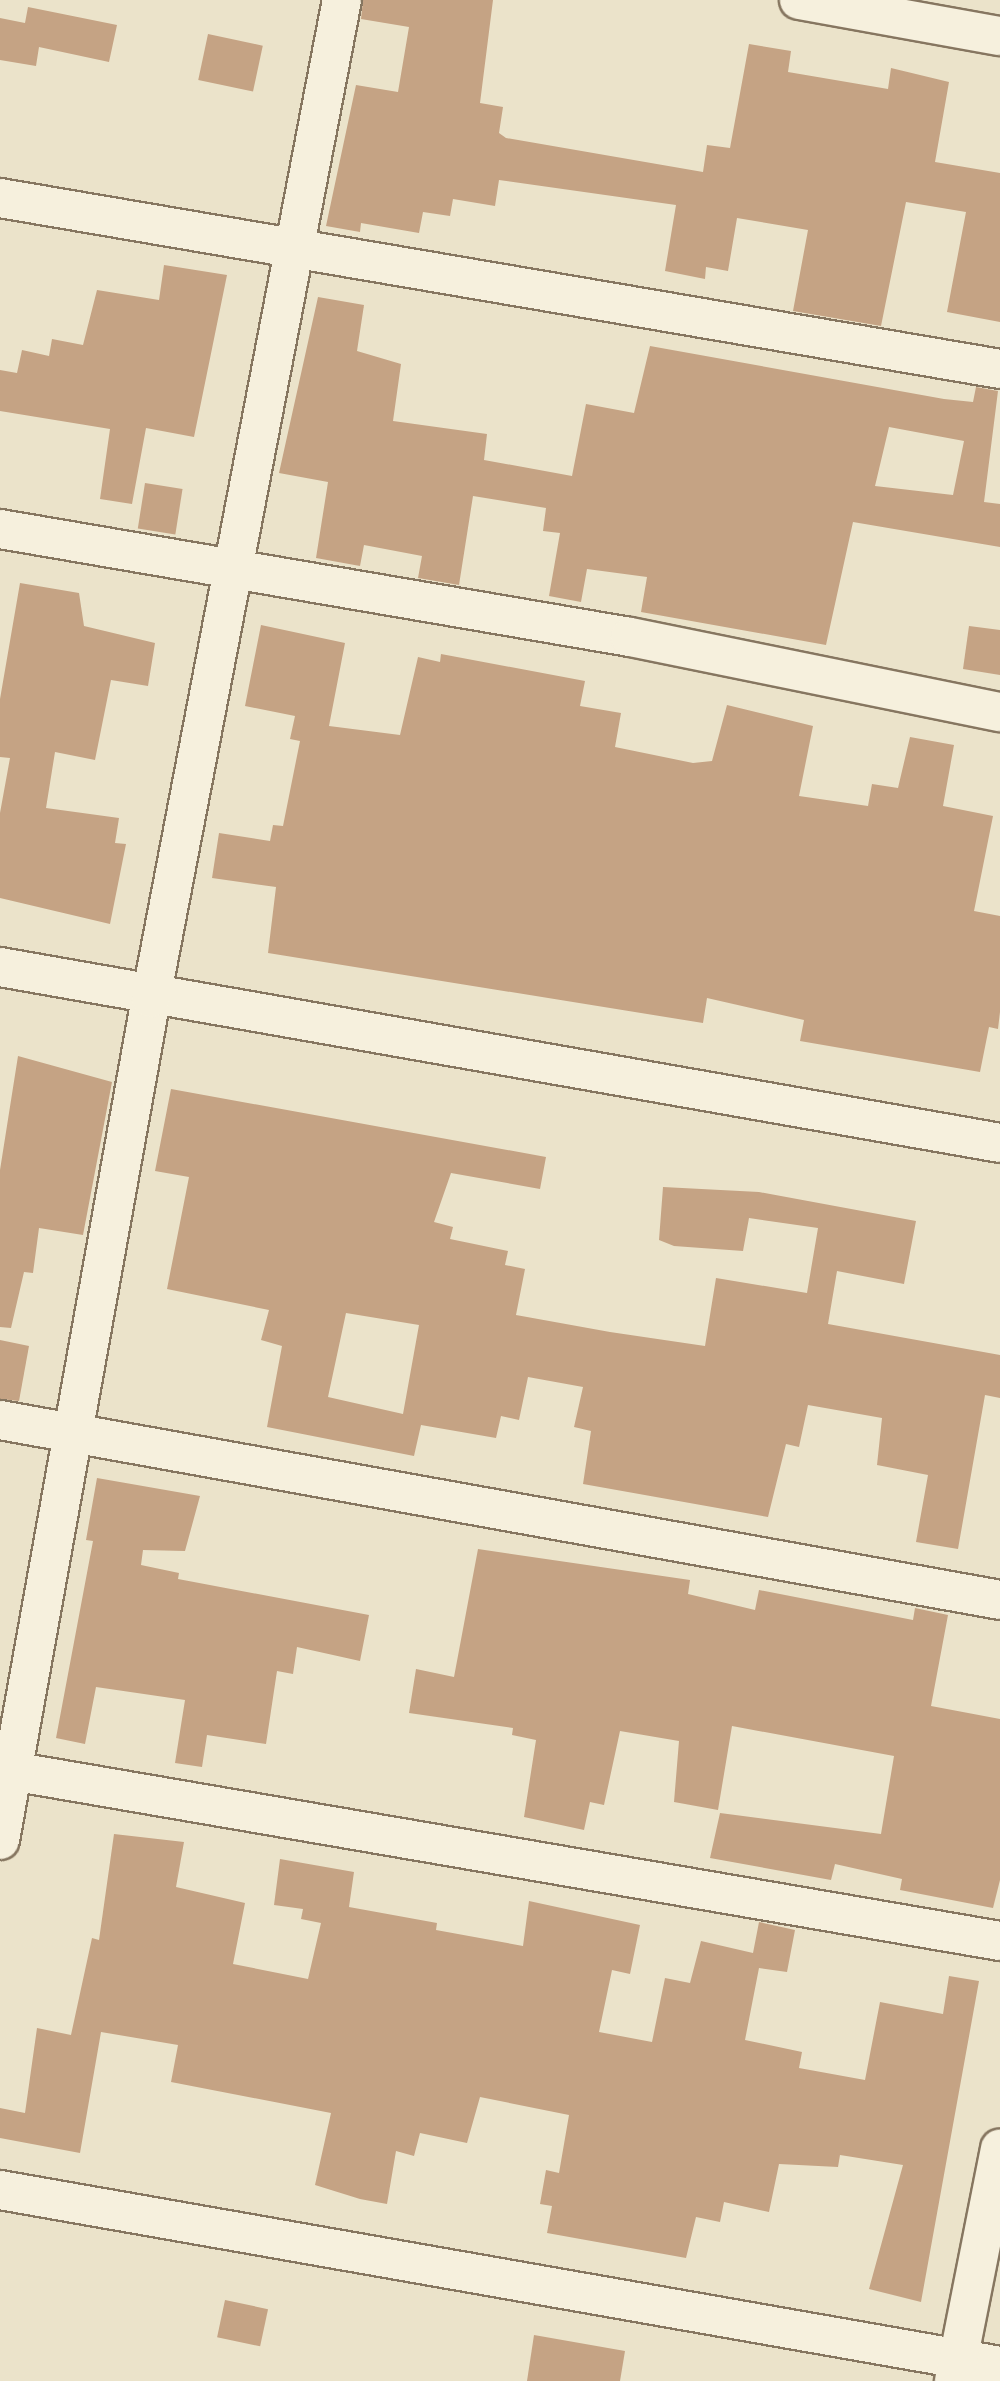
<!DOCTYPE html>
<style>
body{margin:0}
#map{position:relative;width:1000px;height:2381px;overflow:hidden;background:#ebe3ca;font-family:"Source Serif 4",serif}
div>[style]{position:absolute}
.building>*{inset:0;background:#c5a384;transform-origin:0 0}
.roads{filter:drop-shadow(2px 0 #867660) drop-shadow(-2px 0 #867660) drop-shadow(0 2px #867660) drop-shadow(0 -2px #867660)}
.street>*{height:38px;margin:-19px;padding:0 19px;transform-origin:19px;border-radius:19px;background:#f6f0dd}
span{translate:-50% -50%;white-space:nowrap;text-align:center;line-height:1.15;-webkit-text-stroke:6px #f3edd9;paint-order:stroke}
</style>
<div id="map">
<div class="building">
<div style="clip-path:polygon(363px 0,493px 0,480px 103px,503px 107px,499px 133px,506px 138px,703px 172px,707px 145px,730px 148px,749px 44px,791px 51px,788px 72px,888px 89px,891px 68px,949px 82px,935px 162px,1000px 173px,1000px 322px,947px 312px,966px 212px,906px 202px,881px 326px,793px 311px,808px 230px,737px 218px,728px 271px,706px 267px,705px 279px,665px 271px,676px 205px,499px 180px,495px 206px,453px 199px,450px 216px,423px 212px,419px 233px,361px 223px,360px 232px,326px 226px,356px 85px,398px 92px,409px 27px,361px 19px)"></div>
<div style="clip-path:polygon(28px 7px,117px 25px,109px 62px,39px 47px,36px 66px,0 60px,0 18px,25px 23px)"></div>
<div style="left:208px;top:34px;width:56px;height:47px;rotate:12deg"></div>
<div style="clip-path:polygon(164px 265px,227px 275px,194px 437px,146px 428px,132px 504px,100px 499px,110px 429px,0 411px,0 370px,17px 373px,22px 350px,49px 356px,52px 339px,83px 345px,97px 290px,159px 300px)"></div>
<div style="clip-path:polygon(evenodd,318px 297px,364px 305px,357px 351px,401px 364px,393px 421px,487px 434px,484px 460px,572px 476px,586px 404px,634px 413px,650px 346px,944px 399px,973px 402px,976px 387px,998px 391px,984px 502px,1000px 504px,1000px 547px,853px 522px,826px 645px,641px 612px,647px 577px,587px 569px,581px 602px,549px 596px,560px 533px,543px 531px,546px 508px,473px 496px,459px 585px,418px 578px,422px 556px,364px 545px,360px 566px,316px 558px,328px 482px,279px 473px,318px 297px,889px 427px,964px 441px,953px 495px,875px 486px,889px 427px)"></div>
<div style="left:145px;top:483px;width:38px;height:46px;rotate:9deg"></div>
<div style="clip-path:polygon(20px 583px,79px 593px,84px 626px,155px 643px,148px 686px,111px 680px,95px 760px,55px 752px,46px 808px,119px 818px,115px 843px,126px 844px,110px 924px,0 898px,0 813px,10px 758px,0 757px,0 699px)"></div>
<div style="clip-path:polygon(261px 625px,345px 643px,329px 726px,400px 735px,418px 657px,440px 662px,441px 654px,585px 681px,580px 706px,621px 713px,615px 747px,693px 763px,712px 761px,727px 705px,813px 726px,799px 796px,868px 806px,872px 784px,898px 788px,910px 737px,954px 745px,943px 806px,993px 816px,974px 911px,1000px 916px,1000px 1012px,998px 1029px,989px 1027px,980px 1072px,800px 1041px,804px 1020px,707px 998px,703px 1023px,268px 953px,276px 887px,212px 878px,219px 833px,270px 841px,273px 825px,283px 826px,300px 741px,290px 739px,295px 716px,245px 706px)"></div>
<div style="clip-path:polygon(969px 626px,1000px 630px,1000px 675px,963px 669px)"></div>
<div style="clip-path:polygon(18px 1056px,112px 1082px,83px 1235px,39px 1228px,33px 1273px,24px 1272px,11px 1328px,0 1327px,0 1170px)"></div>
<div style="clip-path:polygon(evenodd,171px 1089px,546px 1157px,540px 1189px,451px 1173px,434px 1222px,453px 1227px,450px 1239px,508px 1251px,505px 1265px,525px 1269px,516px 1315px,610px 1332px,705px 1346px,716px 1278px,807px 1293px,818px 1228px,749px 1218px,743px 1251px,674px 1246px,659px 1240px,663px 1187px,759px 1192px,916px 1221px,904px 1284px,837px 1271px,828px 1324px,1000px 1355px,1000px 1398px,985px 1395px,958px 1549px,916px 1542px,928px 1475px,877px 1465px,882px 1418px,808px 1405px,799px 1447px,786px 1444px,768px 1517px,583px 1484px,591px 1431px,574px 1427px,583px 1387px,528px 1377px,519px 1420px,501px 1416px,496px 1438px,421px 1425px,414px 1456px,267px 1427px,282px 1346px,261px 1340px,269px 1310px,167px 1289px,189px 1177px,155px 1171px,171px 1089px,346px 1313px,419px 1325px,403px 1414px,328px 1397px,346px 1313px)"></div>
<div style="clip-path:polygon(0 1340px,29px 1346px,19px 1401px,0 1399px)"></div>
<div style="clip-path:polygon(97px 1478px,200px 1496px,185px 1551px,143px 1550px,141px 1565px,179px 1573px,178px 1579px,369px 1615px,360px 1661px,297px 1647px,293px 1674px,277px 1671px,266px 1744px,207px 1735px,202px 1767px,175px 1763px,185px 1700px,96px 1687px,85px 1744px,56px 1738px,93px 1541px,86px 1540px)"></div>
<div style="clip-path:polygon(478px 1549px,690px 1580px,688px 1594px,755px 1610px,759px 1590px,913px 1620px,915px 1608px,948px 1615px,931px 1706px,1000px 1719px,1000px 1880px,993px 1908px,900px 1890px,902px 1879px,835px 1864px,831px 1880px,710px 1858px,720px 1813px,881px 1834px,894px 1756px,732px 1726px,718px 1810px,674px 1802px,679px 1741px,620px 1731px,604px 1805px,590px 1802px,584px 1830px,524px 1817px,536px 1740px,512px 1735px,513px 1728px,409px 1713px,416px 1669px,454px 1677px)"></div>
<div style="clip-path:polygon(114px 1834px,184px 1842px,176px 1887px,245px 1903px,233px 1964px,308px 1979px,321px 1923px,301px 1919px,303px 1909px,274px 1905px,280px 1859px,354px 1872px,349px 1907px,437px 1923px,436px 1930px,523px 1946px,529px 1901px,640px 1925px,630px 1974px,612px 1970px,599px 2032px,652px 2042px,665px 1978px,690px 1983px,701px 1941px,753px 1953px,759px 1922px,795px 1930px,787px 1972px,759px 1968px,745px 2040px,802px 2052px,799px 2068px,865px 2080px,880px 2002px,943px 2014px,949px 1976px,979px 1981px,921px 2302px,869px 2289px,903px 2165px,840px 2155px,838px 2167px,779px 2164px,769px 2212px,724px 2202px,720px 2222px,696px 2217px,686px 2258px,547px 2233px,552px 2206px,540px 2204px,546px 2170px,559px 2173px,569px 2115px,480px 2097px,467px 2143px,420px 2133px,414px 2156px,396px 2151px,387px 2204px,360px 2199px,315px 2185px,331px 2113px,171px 2082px,178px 2045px,101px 2032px,80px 2153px,0 2138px,0 2108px,25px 2113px,37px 2028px,71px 2035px,92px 1938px,99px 1940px)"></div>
<div style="left:225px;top:2300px;width:44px;height:38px;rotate:12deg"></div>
<div style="clip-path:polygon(534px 2335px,625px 2351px,620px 2381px,527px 2381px)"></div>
</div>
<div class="roads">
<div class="street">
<div style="left:799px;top:0;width:204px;rotate:10.2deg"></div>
<div style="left:0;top:198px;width:1015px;rotate:9.7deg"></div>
<div style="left:0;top:529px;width:639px;rotate:9.73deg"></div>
<div style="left:630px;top:637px;width:378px;rotate:11.5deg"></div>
<div style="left:0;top:967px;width:1015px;rotate:9.98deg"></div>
<div style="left:0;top:1420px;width:1016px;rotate:10.2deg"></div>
<div style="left:0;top:1769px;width:1015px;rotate:9.76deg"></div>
<div style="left:0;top:1840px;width:855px;rotate:-79.83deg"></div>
<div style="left:151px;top:998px;width:1016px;rotate:-79.17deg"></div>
<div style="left:0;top:2190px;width:1015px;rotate:9.98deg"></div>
<div style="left:954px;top:2381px;width:237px;rotate:-78.8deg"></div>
</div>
</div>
</div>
